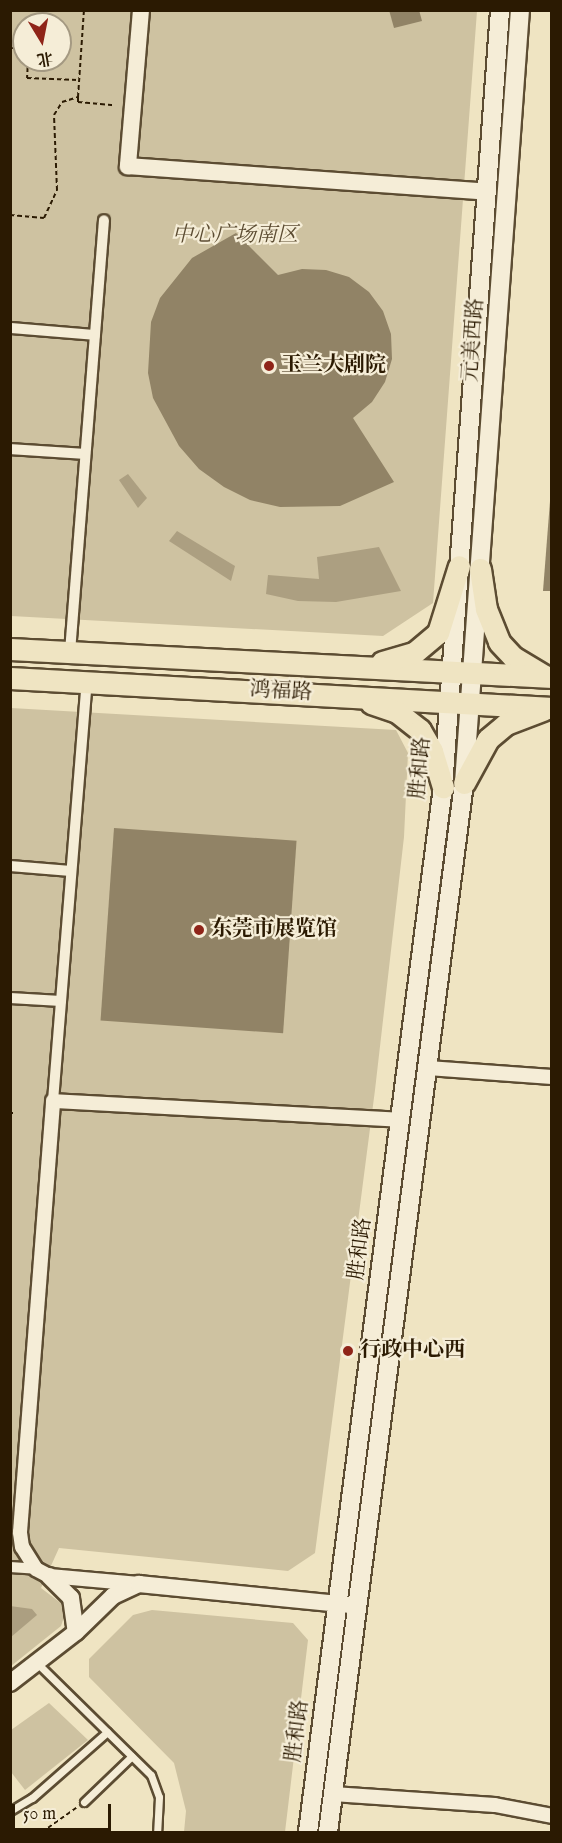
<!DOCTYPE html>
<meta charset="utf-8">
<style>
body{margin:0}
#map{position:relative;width:562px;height:1843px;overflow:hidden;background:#efe4c2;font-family:"IM FELL English","Noto Serif SC",serif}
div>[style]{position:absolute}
.green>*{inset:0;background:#cec2a1}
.water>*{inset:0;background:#ac9f81}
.building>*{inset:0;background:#918366;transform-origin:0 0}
.path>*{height:2px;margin-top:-1px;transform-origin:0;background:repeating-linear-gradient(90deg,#2b1a02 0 4.5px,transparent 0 7.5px)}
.roads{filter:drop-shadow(2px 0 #5c4c32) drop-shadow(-2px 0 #5c4c32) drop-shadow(0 2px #5c4c32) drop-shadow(0 -2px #5c4c32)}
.service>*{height:7px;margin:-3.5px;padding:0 3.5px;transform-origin:3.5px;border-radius:3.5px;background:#f5edd7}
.pedestrian>*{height:10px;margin:-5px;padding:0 5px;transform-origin:5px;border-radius:5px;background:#f5edd7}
.minor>*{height:14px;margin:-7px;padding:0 7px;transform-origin:7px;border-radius:7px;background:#f5edd7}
.tertiary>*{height:16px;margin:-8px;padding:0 8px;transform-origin:8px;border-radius:8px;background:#f5edd7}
.secondary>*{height:18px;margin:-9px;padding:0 9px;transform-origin:9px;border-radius:9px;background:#f5edd7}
.primary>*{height:21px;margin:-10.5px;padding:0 10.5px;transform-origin:10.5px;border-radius:10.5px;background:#efe4c2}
.dots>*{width:16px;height:16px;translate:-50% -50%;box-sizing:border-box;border:3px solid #f5edd7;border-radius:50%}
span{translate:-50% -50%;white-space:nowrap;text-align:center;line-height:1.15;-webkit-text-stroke:4.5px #f5edd7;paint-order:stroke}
.park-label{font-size:21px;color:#5c4c32;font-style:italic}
.street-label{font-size:21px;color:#2b1a02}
.poi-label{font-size:21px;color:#2b1a02;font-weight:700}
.left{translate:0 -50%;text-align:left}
.frame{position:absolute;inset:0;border:12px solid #2b1a02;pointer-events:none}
.north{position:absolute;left:12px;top:12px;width:60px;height:60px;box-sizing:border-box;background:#f5edd7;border:2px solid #a49982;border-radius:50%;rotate:170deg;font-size:16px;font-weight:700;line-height:24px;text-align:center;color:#2b1a02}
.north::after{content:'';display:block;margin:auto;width:21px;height:27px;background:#8f2418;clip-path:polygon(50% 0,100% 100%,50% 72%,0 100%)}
.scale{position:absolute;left:12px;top:1804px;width:99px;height:27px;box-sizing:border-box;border:3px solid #2b1a02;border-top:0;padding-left:8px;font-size:18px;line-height:21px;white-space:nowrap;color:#2b1a02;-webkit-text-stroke:4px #f5edd7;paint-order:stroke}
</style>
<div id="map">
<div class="green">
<div style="clip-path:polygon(evenodd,11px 11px,477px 11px,433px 603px,383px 636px,11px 616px,11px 11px,24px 24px,60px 24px,60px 60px,24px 60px,24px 24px)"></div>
<div style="clip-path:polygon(11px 708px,396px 730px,408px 753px,404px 837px,375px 1090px,315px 1553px,288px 1571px,59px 1548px,41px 1588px,62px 1604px,65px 1614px,61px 1626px,11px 1666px)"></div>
<div style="clip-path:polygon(152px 1610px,293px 1623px,308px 1640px,285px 1832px,184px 1832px,186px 1811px,174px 1763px,89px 1677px,89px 1659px,133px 1615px)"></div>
<div style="clip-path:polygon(49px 1703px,88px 1740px,25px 1790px,11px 1772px,11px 1730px)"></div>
</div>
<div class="water">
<div style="clip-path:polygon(128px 474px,147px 498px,138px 508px,119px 480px)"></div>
<div style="clip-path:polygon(177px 531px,235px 566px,231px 581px,169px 541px)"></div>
<div style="clip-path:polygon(379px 547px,401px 591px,336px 602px,298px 601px,266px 594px,268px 575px,319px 579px,317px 557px)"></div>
<div style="clip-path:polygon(10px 1606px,32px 1609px,37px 1615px,11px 1637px)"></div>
</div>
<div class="building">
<div style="clip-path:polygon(389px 10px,419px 10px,422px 21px,394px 28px)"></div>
<div style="clip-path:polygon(236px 233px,278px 275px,302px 269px,326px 270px,349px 277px,369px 292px,383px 311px,391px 334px,392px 359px,385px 382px,372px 402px,353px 418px,394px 482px,340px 506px,280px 507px,250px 500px,224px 487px,199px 469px,179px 446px,153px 398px,148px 373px,151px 322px,160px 298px,192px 258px)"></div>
<div style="clip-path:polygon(550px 501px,552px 502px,552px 591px,543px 591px)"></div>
<div style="left:114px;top:828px;width:183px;height:193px;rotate:4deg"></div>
</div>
<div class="path">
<div style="left:10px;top:48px;width:14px"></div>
<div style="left:28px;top:60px;width:18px;rotate:93deg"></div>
<div style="left:27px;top:78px;width:51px;rotate:2.2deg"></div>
<div style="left:78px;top:97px;width:5px;rotate:90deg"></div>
<div style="left:78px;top:102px;width:36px;rotate:5deg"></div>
<div style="left:10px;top:215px;width:34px;rotate:5deg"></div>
<div style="left:44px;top:218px;width:31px;rotate:-65deg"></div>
<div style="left:57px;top:190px;width:75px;rotate:-92.3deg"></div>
<div style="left:54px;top:115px;width:15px;rotate:-58deg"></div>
<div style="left:62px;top:102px;width:17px;rotate:-17deg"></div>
<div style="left:78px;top:97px;width:87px;rotate:-86.1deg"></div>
<div style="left:10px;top:1113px;width:3px"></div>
<div style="left:42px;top:1832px;width:42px;rotate:-35.2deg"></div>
</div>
<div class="roads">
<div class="service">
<div style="left:38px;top:1664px;width:158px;rotate:44.5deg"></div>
<div style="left:151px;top:1775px;width:23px;rotate:70deg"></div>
<div style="left:159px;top:1797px;width:35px;rotate:93deg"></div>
<div style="left:84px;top:1802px;width:66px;rotate:-43.8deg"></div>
<div style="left:10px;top:1811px;width:26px;rotate:-31deg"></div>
<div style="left:32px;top:1798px;width:100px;rotate:-41.3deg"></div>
</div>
<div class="pedestrian">
<div style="left:10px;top:328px;width:85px;rotate:4.7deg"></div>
<div style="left:10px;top:449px;width:75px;rotate:3.8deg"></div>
<div style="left:70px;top:652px;width:433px;rotate:-85.5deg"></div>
<div style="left:10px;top:866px;width:61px;rotate:4.7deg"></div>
<div style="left:10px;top:998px;width:51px;rotate:3.4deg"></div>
<div style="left:53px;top:1101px;width:420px;rotate:-85.4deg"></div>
<div style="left:10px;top:1567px;width:26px;rotate:4deg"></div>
</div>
<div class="minor">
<div style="left:428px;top:1068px;width:124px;rotate:4.2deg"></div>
<div style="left:139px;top:1584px;width:90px;rotate:-174.9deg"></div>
<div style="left:49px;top:1576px;width:15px;rotate:-152deg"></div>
<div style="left:36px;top:1569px;width:26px;rotate:-122deg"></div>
<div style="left:22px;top:1547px;width:15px;rotate:-98deg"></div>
<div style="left:20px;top:1532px;width:432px;rotate:-85.6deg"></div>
<div style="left:53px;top:1101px;width:349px;rotate:3.1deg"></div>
<div style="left:333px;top:1794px;width:162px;rotate:3.9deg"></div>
<div style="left:495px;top:1805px;width:58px;rotate:10.9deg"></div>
</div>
<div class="tertiary">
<div style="left:141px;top:10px;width:157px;rotate:94.8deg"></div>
<div style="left:128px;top:166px;width:360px;rotate:4.1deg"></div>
<div style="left:49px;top:1576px;width:31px;rotate:45deg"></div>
<div style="left:71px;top:1598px;width:34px;rotate:82deg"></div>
<div style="left:10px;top:1683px;width:83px;rotate:-37.7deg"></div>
<div style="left:76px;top:1632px;width:52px;rotate:-44.2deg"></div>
<div style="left:113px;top:1596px;width:29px;rotate:-25deg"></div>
<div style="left:139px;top:1584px;width:220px;rotate:5.7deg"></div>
</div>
<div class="secondary">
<div style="left:308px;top:1832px;width:1054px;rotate:-82.64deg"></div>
<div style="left:443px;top:787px;width:779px;rotate:-85.8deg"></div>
<div style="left:328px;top:1832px;width:1058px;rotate:-82.61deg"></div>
<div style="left:464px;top:783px;width:775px;rotate:-85.86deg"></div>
</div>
<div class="primary">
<div style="left:480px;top:569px;width:40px;rotate:81.5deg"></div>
<div style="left:486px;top:609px;width:35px;rotate:68deg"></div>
<div style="left:499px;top:642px;width:21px;rotate:47deg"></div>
<div style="left:513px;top:657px;width:35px;rotate:31deg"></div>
<div style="left:10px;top:649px;width:543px;rotate:2.96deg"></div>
<div style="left:382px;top:662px;width:33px;rotate:-16deg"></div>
<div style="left:414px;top:653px;width:31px;rotate:-40deg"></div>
<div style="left:438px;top:633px;width:70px;rotate:-72.6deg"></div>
<div style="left:10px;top:678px;width:543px;rotate:3.17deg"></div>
<div style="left:371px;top:703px;width:28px;rotate:19deg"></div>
<div style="left:397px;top:712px;width:29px;rotate:38deg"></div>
<div style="left:420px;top:730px;width:24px;rotate:60deg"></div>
<div style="left:432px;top:751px;width:38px;rotate:73deg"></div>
<div style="left:464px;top:783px;width:50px;rotate:-61.4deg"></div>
<div style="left:488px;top:739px;width:23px;rotate:-40deg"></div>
<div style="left:506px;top:724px;width:40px;rotate:-21deg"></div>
</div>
</div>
<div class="dots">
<div style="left:269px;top:366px;background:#8f2418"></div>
<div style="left:199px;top:930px;background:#8f2418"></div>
<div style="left:348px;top:1351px;background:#8f2418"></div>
</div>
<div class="park-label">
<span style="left:235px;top:236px">中心广场南区</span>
</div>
<div class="street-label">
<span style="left:474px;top:340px;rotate:-86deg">元美西路</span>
<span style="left:281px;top:692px;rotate:3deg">鸿福路</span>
<span style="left:421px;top:768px;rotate:-85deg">胜和路</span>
<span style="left:361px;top:1249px;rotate:-83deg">胜和路</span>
<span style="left:298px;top:1731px;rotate:-83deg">胜和路</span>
</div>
<div class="poi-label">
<span class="left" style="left:281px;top:366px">玉兰大剧院</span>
<span class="left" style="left:211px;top:930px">东莞市展览馆</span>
<span class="left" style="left:360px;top:1351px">行政中心西</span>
</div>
<div class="frame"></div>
<div class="north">北</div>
<div class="scale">50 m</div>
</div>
